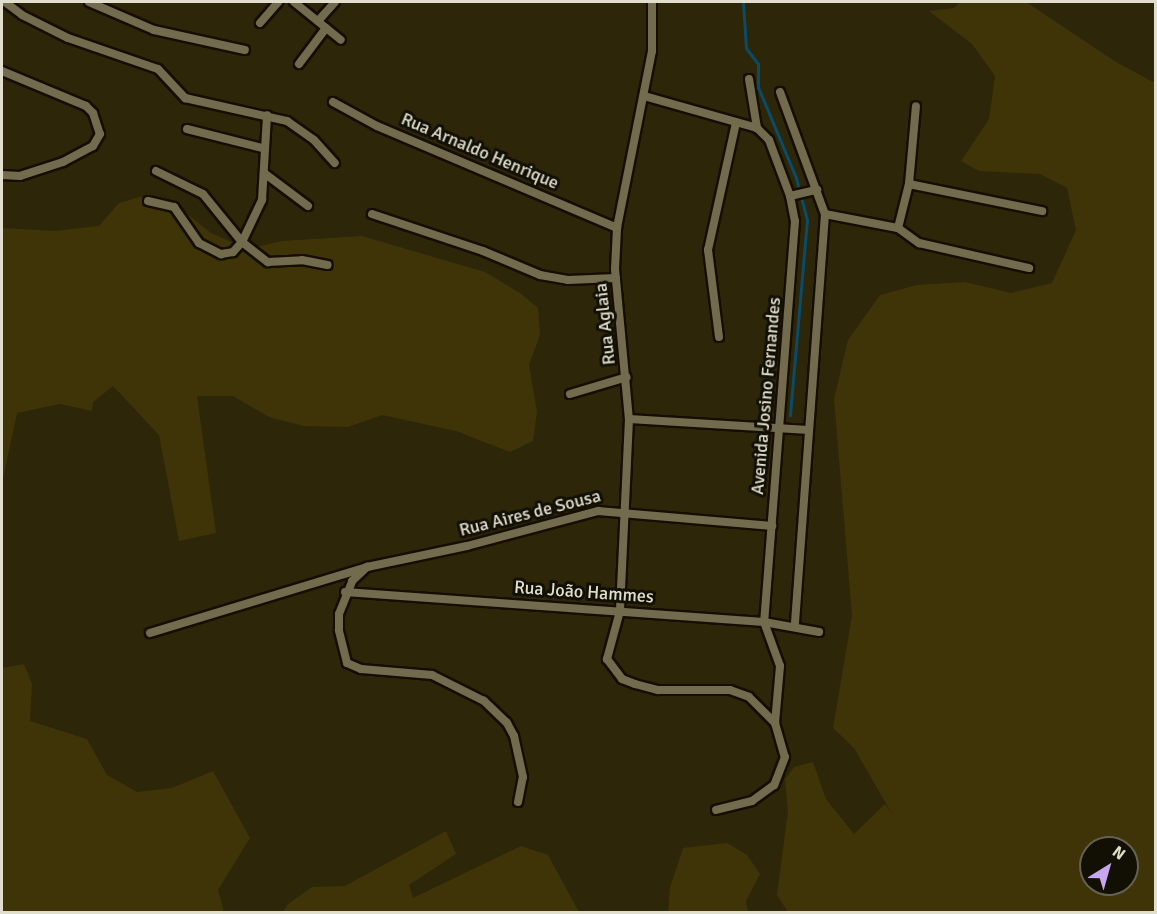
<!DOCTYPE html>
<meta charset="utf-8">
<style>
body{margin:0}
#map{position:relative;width:1157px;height:914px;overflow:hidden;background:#2d2609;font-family:Signika,sans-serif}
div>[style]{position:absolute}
.green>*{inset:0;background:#3f3408}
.stream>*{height:3px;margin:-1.5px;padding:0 1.5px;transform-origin:1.5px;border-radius:1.5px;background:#0a4b69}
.roads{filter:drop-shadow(2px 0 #160e00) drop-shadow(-2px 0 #160e00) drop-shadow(0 2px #160e00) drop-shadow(0 -2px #160e00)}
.street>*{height:8px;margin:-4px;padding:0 4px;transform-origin:4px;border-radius:4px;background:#736b4d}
span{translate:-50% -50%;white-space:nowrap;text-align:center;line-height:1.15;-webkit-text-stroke:6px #120f04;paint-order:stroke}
.street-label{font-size:18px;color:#e2decd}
.frame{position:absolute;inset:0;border:3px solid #e2decd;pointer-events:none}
.north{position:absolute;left:1079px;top:836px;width:60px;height:60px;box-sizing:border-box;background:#120f04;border:2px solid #656254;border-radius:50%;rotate:37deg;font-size:16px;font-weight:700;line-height:24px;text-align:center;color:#e2decd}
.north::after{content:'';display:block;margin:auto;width:21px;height:27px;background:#c7a6ef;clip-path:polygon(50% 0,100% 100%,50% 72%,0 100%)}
</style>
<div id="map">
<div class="green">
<div style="clip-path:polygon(evenodd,960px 2px,1026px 2px,1116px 62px,1155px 83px,1155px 912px,788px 912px,777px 895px,788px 811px,785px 779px,794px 767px,813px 762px,826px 799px,854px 834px,885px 804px,892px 814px,854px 748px,833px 728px,852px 616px,834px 399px,848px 340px,880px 295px,917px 285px,965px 282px,1011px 293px,1052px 283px,1076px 230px,1067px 188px,1040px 174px,979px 171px,961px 161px,989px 119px,995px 76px,972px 44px,929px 11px,954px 8px,960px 2px,1091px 848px,1127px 848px,1127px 884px,1091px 884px,1091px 848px)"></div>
<div style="clip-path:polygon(147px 195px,181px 209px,211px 233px,247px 249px,282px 241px,362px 236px,485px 272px,520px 293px,538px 308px,540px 335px,529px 365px,537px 412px,533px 441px,510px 452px,456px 431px,382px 415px,348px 427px,304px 426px,269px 417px,233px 396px,197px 396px,216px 533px,179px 541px,159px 435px,113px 386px,93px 402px,92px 411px,60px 404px,17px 413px,2px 483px,2px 228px,54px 231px,99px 226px,119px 203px)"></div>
<div style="clip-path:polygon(24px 664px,32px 684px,30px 721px,87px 739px,107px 775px,137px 792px,172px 788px,213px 771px,250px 838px,218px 890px,224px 912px,2px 912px,2px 668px)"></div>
<div style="clip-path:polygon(446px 831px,456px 854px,409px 885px,413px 898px,521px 846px,548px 855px,579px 912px,283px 912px,288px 904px,312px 887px,345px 886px)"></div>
<div style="clip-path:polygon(727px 843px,747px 855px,760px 874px,746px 901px,748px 912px,668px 912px,670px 887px,683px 848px)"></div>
</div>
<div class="stream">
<div style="left:743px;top:2px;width:46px;rotate:86.3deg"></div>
<div style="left:746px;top:48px;width:20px;rotate:53deg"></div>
<div style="left:758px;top:64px;width:23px;rotate:90deg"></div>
<div style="left:758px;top:87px;width:99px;rotate:67.3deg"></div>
<div style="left:796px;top:178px;width:43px;rotate:75.3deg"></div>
<div style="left:807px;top:220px;width:196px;rotate:95deg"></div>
</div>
<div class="roads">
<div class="street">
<div style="left:5px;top:2px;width:21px;rotate:37deg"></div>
<div style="left:22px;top:15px;width:51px;rotate:26.6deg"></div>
<div style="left:68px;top:38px;width:95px;rotate:19deg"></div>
<div style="left:158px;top:69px;width:40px;rotate:47deg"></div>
<div style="left:185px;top:98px;width:105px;rotate:12.7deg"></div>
<div style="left:287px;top:121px;width:33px;rotate:35deg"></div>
<div style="left:314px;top:140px;width:31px;rotate:48deg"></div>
<div style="left:89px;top:2px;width:71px;rotate:23.3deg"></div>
<div style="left:154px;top:30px;width:93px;rotate:12.4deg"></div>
<div style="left:294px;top:2px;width:60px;rotate:39deg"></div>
<div style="left:652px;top:2px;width:49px;rotate:90deg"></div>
<div style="left:652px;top:51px;width:180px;rotate:101.2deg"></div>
<div style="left:617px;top:228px;width:41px;rotate:92.8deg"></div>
<div style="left:615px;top:269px;width:151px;rotate:84.7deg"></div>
<div style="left:629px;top:419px;width:192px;rotate:92.7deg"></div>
<div style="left:620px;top:611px;width:50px;rotate:105.2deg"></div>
<div style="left:607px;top:659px;width:25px;rotate:53deg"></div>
<div style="left:622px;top:679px;width:14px;rotate:21deg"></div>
<div style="left:635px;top:684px;width:24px;rotate:15deg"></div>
<div style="left:658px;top:690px;width:72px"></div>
<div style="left:730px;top:690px;width:20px;rotate:20deg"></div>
<div style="left:749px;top:697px;width:37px;rotate:45deg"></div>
<div style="left:775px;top:723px;width:35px;rotate:74deg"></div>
<div style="left:785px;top:757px;width:30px;rotate:111deg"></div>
<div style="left:774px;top:785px;width:27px;rotate:144deg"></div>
<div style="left:752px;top:801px;width:37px;rotate:166deg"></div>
<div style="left:318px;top:21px;width:25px;rotate:-48deg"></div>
<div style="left:260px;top:23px;width:28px;rotate:-49deg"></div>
<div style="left:299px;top:64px;width:45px;rotate:-53.1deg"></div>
<div style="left:2px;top:71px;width:91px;rotate:22.6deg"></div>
<div style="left:86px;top:106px;width:10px;rotate:45deg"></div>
<div style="left:93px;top:113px;width:22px;rotate:72deg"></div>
<div style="left:100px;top:134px;width:14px;rotate:120deg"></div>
<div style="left:93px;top:146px;width:34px;rotate:152deg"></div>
<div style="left:63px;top:162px;width:45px;rotate:162deg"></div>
<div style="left:20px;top:176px;width:18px;rotate:-177deg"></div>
<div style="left:749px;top:79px;width:50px;rotate:80.7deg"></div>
<div style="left:757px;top:128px;width:17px;rotate:45deg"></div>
<div style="left:769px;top:140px;width:60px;rotate:69.4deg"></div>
<div style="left:790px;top:196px;width:25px;rotate:79deg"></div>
<div style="left:795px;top:221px;width:402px;rotate:94.4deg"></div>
<div style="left:764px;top:622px;width:47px;rotate:70deg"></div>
<div style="left:780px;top:666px;width:57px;rotate:95deg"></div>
<div style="left:780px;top:92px;width:130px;rotate:69.8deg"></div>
<div style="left:825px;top:214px;width:413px;rotate:94.2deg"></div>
<div style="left:644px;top:96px;width:117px;rotate:15.8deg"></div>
<div style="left:333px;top:102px;width:50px;rotate:28.6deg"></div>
<div style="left:377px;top:126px;width:261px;rotate:23deg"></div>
<div style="left:187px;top:129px;width:77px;rotate:14.2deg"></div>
<div style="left:156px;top:171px;width:52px;rotate:26.1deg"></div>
<div style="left:203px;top:194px;width:62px;rotate:50.9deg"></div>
<div style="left:242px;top:242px;width:47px;rotate:-64.5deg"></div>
<div style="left:262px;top:200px;width:85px;rotate:-86.6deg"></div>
<div style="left:264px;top:173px;width:55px;rotate:36.9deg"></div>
<div style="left:909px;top:184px;width:136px;rotate:11.5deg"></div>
<div style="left:790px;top:196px;width:28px;rotate:-13deg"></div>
<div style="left:148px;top:201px;width:27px;rotate:13deg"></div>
<div style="left:174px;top:207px;width:44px;rotate:55.2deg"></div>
<div style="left:199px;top:243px;width:25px;rotate:27deg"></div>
<div style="left:221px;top:254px;width:12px;rotate:-9deg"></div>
<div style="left:233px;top:252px;width:13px;rotate:-48deg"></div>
<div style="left:242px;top:242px;width:33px;rotate:38deg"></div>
<div style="left:268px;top:262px;width:34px;rotate:-3deg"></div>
<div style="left:302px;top:260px;width:26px;rotate:11deg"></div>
<div style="left:372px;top:214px;width:117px;rotate:18.4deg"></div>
<div style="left:483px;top:251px;width:62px;rotate:22.8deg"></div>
<div style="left:540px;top:275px;width:28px;rotate:10deg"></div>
<div style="left:568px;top:280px;width:48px;rotate:-2.4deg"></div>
<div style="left:825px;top:214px;width:74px;rotate:10.9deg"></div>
<div style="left:898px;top:228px;width:26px;rotate:36deg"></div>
<div style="left:919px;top:243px;width:113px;rotate:12.8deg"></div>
<div style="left:898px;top:228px;width:45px;rotate:-76deg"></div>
<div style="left:909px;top:184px;width:78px;rotate:-84.9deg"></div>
<div style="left:719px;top:337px;width:88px;rotate:-97.2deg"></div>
<div style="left:708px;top:250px;width:130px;rotate:-77.6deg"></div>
<div style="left:570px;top:394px;width:59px;rotate:-16.6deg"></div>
<div style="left:629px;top:419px;width:180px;rotate:3.5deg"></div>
<div style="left:345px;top:592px;width:420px;rotate:4.1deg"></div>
<div style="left:764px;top:622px;width:56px;rotate:10.3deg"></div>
<div style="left:150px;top:633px;width:227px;rotate:-16.9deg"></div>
<div style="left:518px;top:802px;width:25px;rotate:-79deg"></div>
<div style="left:523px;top:777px;width:42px;rotate:-102.4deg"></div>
<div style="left:514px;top:736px;width:15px;rotate:-118deg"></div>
<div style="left:507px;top:723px;width:32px;rotate:-136deg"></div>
<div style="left:484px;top:701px;width:58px;rotate:-153.4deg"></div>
<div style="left:432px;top:675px;width:71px;rotate:-175.2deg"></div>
<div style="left:361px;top:669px;width:15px;rotate:-157deg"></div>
<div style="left:347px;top:663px;width:34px;rotate:-104deg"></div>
<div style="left:339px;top:630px;width:16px;rotate:-90deg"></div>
<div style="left:339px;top:614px;width:35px;rotate:-68deg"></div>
<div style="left:352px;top:581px;width:21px;rotate:-43deg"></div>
<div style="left:367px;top:567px;width:102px;rotate:-11.9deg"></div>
<div style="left:467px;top:546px;width:136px;rotate:-15deg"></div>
<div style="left:598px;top:511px;width:175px;rotate:4.9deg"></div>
</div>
</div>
<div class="street-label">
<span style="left:480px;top:151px;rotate:23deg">Rua Arnaldo Henrique</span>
<span style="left:605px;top:324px;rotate:-96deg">Rua Aglaia</span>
<span style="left:766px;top:396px;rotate:-85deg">Avenida Josino Fernandes</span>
<span style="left:530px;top:513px;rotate:-14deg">Rua Aires de Sousa</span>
<span style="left:584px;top:592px;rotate:4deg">Rua João Hammes</span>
</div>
<div class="frame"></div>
<div class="north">N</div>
</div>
